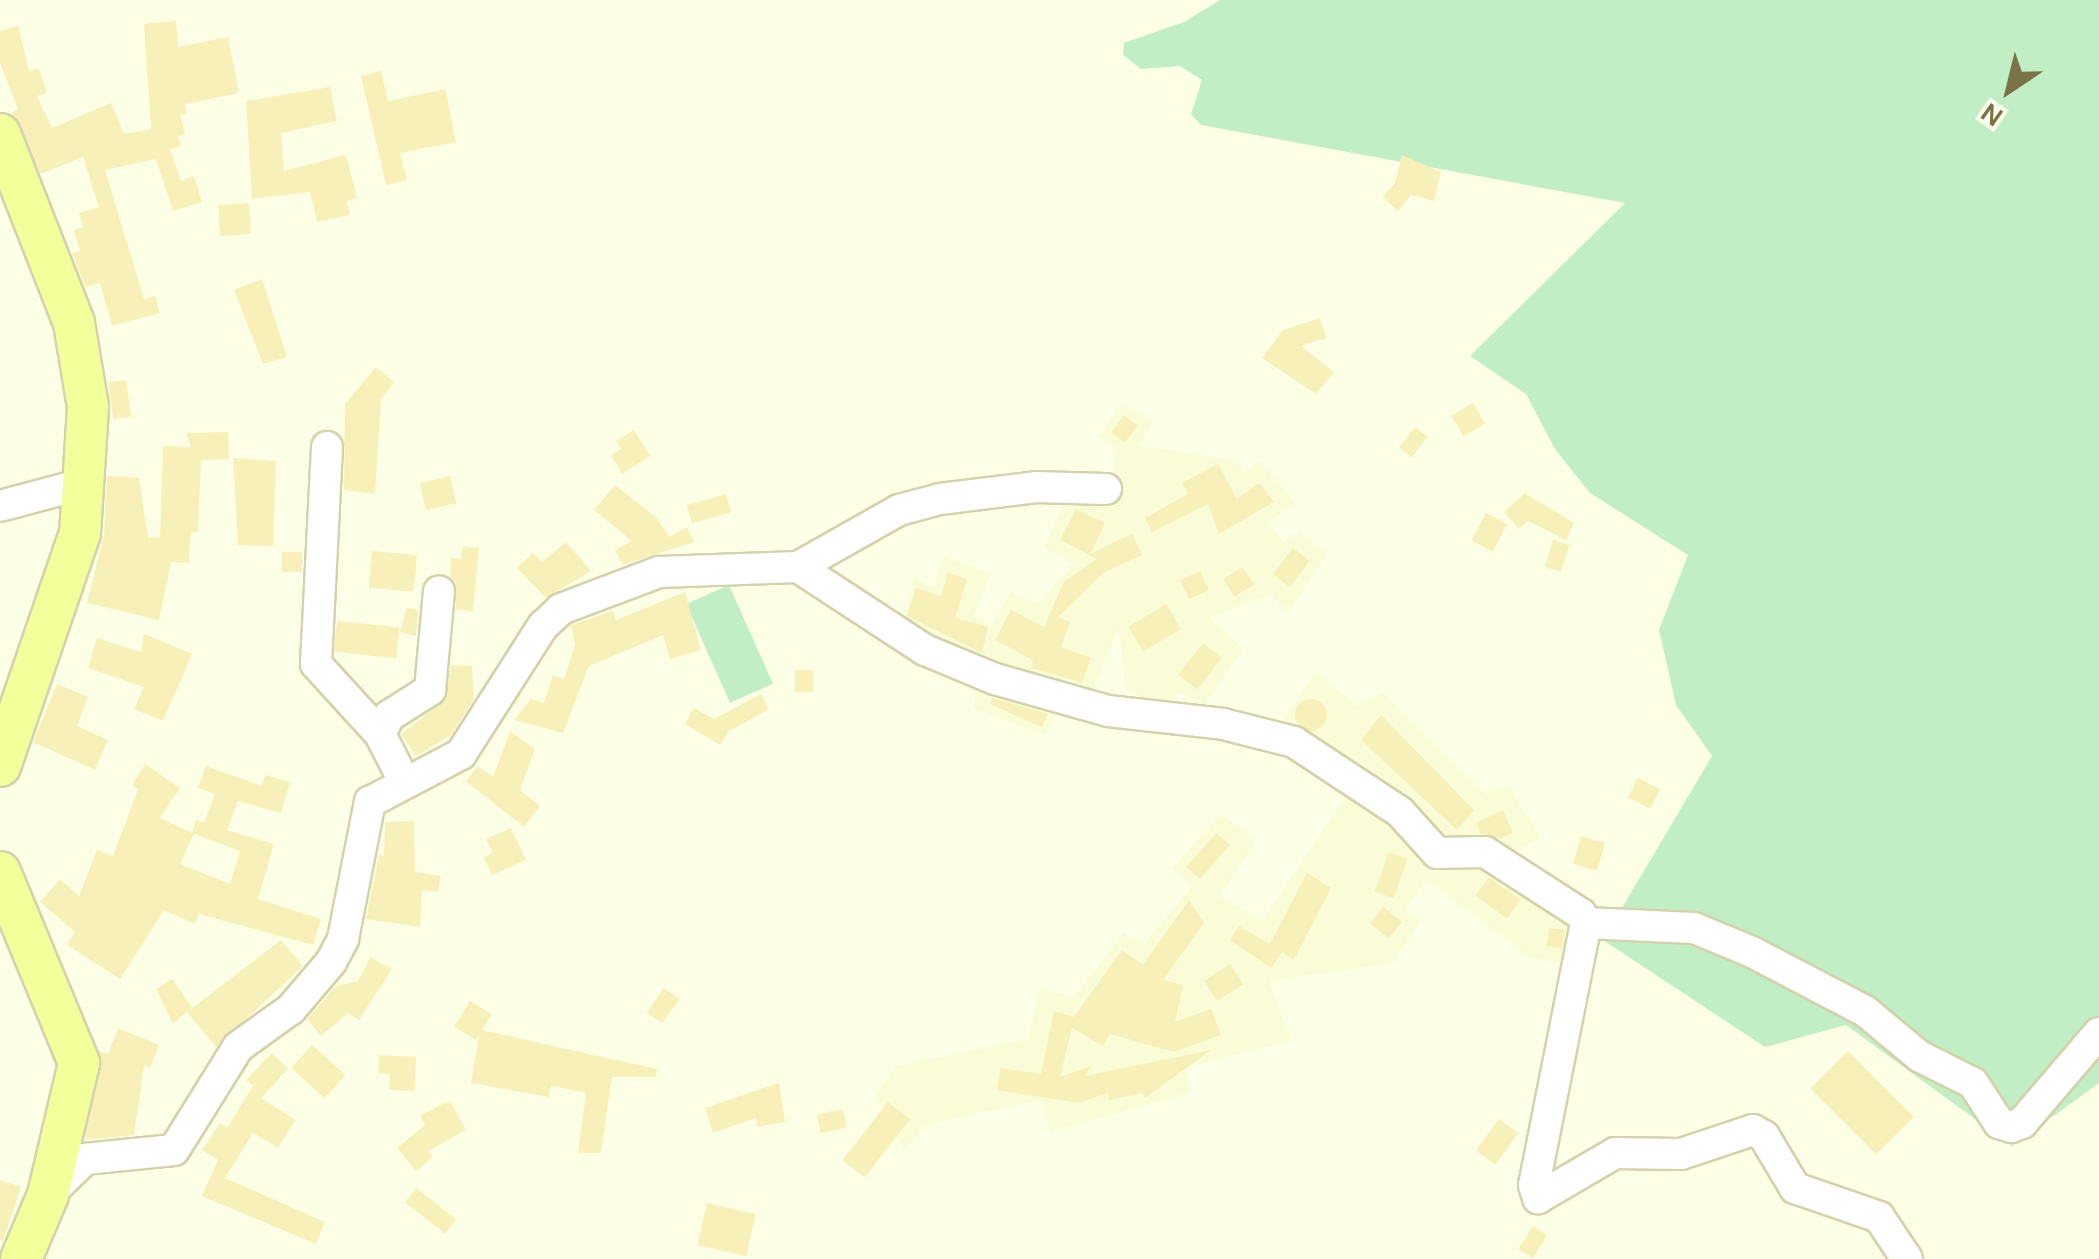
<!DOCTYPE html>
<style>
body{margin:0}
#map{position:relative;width:2099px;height:1259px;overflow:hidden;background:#fcffe5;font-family:Karla,sans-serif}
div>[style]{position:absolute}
.residential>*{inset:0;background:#fafcd8}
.green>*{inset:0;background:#c1eec5;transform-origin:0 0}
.building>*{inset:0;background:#f7f0b9;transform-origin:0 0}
.round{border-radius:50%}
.roads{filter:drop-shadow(2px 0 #d4d2ac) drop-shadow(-2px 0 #d4d2ac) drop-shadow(0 2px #d4d2ac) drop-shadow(0 -2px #d4d2ac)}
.minor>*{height:30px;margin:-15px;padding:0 15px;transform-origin:15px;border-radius:15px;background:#fff}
.major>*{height:40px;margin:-20px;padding:0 20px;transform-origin:20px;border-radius:20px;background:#f3ff9b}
span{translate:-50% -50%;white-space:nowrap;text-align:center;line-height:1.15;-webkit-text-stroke:9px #fdffed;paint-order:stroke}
.north{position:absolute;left:1959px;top:40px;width:100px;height:100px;-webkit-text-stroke:8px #fdffed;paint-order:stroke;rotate:215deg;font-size:28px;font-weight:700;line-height:40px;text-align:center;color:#7b7347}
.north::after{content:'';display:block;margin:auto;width:35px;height:45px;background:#7b7347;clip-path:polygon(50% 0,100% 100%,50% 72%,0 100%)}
</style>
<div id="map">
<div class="residential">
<div style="clip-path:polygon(1121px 402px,1154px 422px,1138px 445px,1234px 460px,1245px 473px,1259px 461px,1296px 503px,1268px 523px,1283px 542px,1299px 531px,1327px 554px,1288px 613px,1271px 595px,1209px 617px,1243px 649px,1203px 707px,1179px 692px,1166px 715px,1125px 686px,1119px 628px,1086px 703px,1065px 696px,1045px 735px,974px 709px,976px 685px,901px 634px,914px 578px,934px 588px,943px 556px,991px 574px,974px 615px,991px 626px,1011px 592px,1038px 604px,1074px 564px,1044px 548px,1069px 492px,1112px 499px,1115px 447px,1100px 437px)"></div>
<div style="clip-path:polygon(1316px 672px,1358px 707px,1382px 692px,1486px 794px,1508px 785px,1541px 838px,1497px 859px,1580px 926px,1577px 965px,1531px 958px,1426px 879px,1405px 910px,1420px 922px,1393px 963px,1269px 981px,1291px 1041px,1187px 1067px,1189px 1093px,1050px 1132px,1041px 1100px,927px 1124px,904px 1150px,875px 1094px,897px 1066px,1028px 1039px,1040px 988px,1074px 997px,1124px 933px,1143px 945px,1192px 886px,1172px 869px,1221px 814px,1257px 839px,1219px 896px,1262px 921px,1362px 773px,1275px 731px)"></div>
</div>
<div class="green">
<div style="clip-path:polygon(1220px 0,2099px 0,2099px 1083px,2012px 1146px,1846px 1025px,1765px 1047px,1603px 940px,1712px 756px,1676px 705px,1659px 630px,1688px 555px,1590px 493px,1555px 449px,1526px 394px,1470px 356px,1625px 203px,1201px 125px,1191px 114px,1202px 80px,1180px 66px,1141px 69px,1123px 55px,1124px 43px,1184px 22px)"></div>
<div style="left:729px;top:585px;width:108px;height:47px;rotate:66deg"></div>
</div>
<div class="building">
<div style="clip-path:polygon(176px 21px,178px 47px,228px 37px,239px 93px,185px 104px,187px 114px,180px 115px,185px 134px,178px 136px,181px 146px,170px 149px,181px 181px,194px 176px,202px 202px,173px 211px,156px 159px,105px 170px,144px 299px,155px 296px,160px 313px,112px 326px,100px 283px,85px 287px,72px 253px,80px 251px,74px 230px,83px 227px,79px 213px,99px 207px,83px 157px,41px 174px,11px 113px,18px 109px,0 63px,0 31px,18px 26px,29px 71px,39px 68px,47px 93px,37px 96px,52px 128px,111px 103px,124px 134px,151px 129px,144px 24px)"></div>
<div style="clip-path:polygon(381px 71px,388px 101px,445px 89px,456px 142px,400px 153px,407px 180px,386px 185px,361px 76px)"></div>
<div style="clip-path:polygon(330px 87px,337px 121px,281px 133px,284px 171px,346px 155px,357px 198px,347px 201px,350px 215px,317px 222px,310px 192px,252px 199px,246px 101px)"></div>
<div style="clip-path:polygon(1402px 155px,1441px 172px,1434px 201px,1411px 195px,1398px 211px,1383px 197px,1395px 183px)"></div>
<div style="left:249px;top:203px;width:31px;height:31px;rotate:86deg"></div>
<div style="clip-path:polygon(262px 279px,287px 357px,263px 364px,234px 290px)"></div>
<div style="clip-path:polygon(1320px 318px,1326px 338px,1301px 346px,1334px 372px,1316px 394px,1262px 358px,1283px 330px)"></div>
<div style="clip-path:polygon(376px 367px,394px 382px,381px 399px,375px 494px,344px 490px,345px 404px)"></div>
<div style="left:126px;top:380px;width:37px;height:18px;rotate:82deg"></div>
<div style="left:1473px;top:403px;width:24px;height:25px;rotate:60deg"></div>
<div style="left:1124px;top:415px;width:17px;height:22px;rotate:36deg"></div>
<div style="left:1415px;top:427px;width:16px;height:26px;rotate:38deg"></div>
<div style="clip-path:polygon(634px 430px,650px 456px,622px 474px,611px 455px,621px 449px,616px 441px)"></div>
<div style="clip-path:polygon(228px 432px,229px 459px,201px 460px,198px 532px,191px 532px,189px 563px,171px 562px,159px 620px,87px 603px,104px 535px,107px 476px,139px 478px,148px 538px,160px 537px,163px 446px,191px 447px,186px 433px)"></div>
<div style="clip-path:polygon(233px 458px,276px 461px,273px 546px,238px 545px)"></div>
<div style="clip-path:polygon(1218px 464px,1237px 499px,1259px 483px,1274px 502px,1219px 534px,1208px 504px,1152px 532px,1145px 518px,1188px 494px,1182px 483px)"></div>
<div style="left:450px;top:476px;width:28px;height:31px;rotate:77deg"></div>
<div style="clip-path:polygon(615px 485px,657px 518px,669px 537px,687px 527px,694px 542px,623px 565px,615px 550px,632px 541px,594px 510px)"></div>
<div style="clip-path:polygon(1525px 493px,1574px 523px,1566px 540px,1528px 521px,1519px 529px,1504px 512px)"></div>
<div style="left:726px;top:494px;width:19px;height:41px;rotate:74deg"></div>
<div style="clip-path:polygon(1076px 509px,1105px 523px,1091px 553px,1132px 534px,1142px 555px,1103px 573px,1058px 617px,1070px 622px,1061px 647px,1091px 658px,1082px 683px,1031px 668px,1033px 660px,995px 640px,1011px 610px,1044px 627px,1064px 582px,1097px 559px,1060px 540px)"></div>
<div style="left:1486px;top:513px;width:24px;height:31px;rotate:28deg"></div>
<div style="left:1553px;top:540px;width:17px;height:28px;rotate:17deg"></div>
<div style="clip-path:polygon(566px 542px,591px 571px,546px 598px,517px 568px,533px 553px,542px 562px)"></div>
<div style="clip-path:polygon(463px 546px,479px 548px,473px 611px,456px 609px,456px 584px,450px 576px,451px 558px,461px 559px)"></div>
<div style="left:1293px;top:548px;width:21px;height:33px;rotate:37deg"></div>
<div style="left:372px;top:551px;width:45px;height:37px;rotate:5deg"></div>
<div style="left:302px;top:552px;width:20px;height:20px;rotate:90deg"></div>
<div style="left:1243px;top:567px;width:21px;height:23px;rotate:59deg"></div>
<div style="left:1200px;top:571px;width:21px;height:22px;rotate:65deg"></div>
<div style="clip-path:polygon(948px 573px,967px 579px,955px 618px,988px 627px,982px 653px,907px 616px,916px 588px,941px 596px)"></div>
<div style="clip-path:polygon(685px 592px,701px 650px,670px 659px,663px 635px,589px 666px,563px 733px,514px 720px,531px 699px,544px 703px,553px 675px,564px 679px,575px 645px,571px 625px,613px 611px,616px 620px)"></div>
<div style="left:1166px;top:604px;width:29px;height:44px;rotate:59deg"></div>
<div style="clip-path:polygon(407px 607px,418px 610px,416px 636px,400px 632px)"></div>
<div style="left:337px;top:621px;width:63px;height:31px;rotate:6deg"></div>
<div style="clip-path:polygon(144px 634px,192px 654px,163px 721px,134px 709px,144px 687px,88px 668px,97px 638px,141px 652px)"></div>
<div style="left:1203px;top:643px;width:24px;height:40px;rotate:38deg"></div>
<div style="clip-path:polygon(451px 665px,472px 666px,474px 699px,451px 735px,416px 756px,401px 734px,445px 700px)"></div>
<div style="left:795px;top:670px;width:18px;height:22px"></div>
<div style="clip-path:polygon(57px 684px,88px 697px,77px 726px,108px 740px,95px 770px,33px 742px)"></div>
<div style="clip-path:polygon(761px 694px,769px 709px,729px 731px,720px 745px,685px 724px,694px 708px,714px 719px)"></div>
<div style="clip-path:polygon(992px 698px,1048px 714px,1042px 727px,990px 704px)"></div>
<div class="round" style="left:1295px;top:699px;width:32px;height:32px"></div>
<div style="clip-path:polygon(1381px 715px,1474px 810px,1457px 830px,1361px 740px)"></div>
<div style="clip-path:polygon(510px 731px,535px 749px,520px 790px,540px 806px,524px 827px,466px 781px,478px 766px,493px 777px)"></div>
<div style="clip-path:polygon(145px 764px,180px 788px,160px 818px,194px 834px,180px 864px,230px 884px,240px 851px,192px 833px,196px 820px,204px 823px,215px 794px,198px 788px,206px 766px,262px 786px,265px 775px,290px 782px,281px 813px,238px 801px,227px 830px,274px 844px,258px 899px,321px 919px,313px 945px,199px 914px,195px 924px,164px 910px,120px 979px,67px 945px,75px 932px,40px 902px,60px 879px,79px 896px,97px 850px,113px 856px,138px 789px,132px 785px)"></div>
<div style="left:1638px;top:778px;width:25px;height:22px;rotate:27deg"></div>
<div style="clip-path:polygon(1503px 810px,1513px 833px,1500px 839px,1480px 833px,1476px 823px)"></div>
<div style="clip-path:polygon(414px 821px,415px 872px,441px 876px,438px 892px,422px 890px,420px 927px,366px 919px,379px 855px,384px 856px,385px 822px)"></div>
<div style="clip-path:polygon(511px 828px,526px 860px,492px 875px,484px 857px,493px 853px,486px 839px)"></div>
<div style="left:1216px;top:833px;width:18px;height:45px;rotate:41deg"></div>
<div style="left:1581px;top:836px;width:25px;height:29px;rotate:16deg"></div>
<div style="left:1389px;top:852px;width:20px;height:42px;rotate:20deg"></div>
<div style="clip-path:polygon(1307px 873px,1331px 888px,1294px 960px,1282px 952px,1271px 968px,1230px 940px,1239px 926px,1270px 944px)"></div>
<div style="left:1489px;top:877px;width:39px;height:23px;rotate:36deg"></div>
<div style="clip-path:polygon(1189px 900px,1204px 923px,1163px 980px,1183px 985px,1175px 1022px,1211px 1009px,1221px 1035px,1174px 1052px,1110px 1034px,1103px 1046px,1072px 1028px,1060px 1077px,1091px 1066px,1085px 1076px,1211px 1050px,1145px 1098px,1142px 1093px,1109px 1100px,1108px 1093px,1078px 1103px,997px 1090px,1000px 1068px,1041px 1074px,1054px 1011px,1074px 1017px,1122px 950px,1143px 965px)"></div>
<div style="left:1383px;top:907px;width:24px;height:21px;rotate:38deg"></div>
<div style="left:1549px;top:928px;width:16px;height:18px;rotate:7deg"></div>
<div style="clip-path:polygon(281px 940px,303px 966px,216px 1047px,187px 1012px)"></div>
<div style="clip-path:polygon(370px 957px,392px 969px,359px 1020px,348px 1013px,321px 1036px,307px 1019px,336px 986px,358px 981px)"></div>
<div style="left:1230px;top:964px;width:24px;height:31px;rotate:57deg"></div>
<div style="clip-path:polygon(172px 979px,192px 1007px,173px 1024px,156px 989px)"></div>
<div style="left:664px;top:988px;width:19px;height:30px;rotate:35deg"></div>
<div style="clip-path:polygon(470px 1001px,492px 1014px,482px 1030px,657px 1069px,656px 1077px,612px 1077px,601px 1153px,578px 1153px,586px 1093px,551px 1086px,549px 1097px,471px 1083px,479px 1035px,476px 1040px,454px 1027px)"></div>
<div style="clip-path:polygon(118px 1028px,159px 1045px,150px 1068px,144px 1066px,134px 1135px,85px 1140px,100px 1052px,108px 1054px)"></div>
<div style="left:312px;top:1045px;width:45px;height:31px;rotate:42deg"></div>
<div style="left:1848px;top:1051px;width:93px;height:53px;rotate:45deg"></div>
<div style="clip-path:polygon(272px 1053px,288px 1069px,261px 1098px,295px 1120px,278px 1148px,253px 1133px,225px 1178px,325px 1222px,316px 1244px,202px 1196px,218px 1160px,202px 1150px,220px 1123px,227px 1128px,253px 1086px,246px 1080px)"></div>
<div style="clip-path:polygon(379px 1055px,416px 1057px,415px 1091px,389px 1090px,390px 1074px,378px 1073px)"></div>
<div style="clip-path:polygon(779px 1083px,785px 1122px,757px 1127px,756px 1118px,713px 1133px,705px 1108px)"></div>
<div style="left:888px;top:1102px;width:28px;height:74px;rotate:38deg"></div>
<div style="clip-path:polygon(444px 1103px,451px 1103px,466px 1130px,428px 1151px,433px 1157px,416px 1171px,397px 1148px,425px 1125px,420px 1116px)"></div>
<div style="left:843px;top:1109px;width:19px;height:27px;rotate:78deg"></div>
<div style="left:1499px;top:1119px;width:24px;height:39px;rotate:36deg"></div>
<div style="clip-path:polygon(0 1180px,21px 1187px,3px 1241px,0 1240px)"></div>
<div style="left:416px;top:1188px;width:51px;height:18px;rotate:38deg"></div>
<div style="left:707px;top:1203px;width:50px;height:43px;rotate:13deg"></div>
<div style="left:1533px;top:1226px;width:17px;height:27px;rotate:33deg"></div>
</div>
<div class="roads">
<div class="minor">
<div style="left:327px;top:447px;width:217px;rotate:92.9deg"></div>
<div style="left:316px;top:664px;width:95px;rotate:47.6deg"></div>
<div style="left:0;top:506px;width:82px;rotate:-14.9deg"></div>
<div style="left:798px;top:567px;width:152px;rotate:33.2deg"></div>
<div style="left:925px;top:650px;width:76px;rotate:22.5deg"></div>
<div style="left:995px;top:679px;width:117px;rotate:15.8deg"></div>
<div style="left:1108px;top:711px;width:116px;rotate:6.4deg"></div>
<div style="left:1223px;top:724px;width:73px;rotate:14.2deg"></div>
<div style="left:1294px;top:742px;width:127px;rotate:33.4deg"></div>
<div style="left:1400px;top:812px;width:55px;rotate:47.9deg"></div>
<div style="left:1437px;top:853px;width:48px;rotate:-1.2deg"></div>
<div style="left:1485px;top:852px;width:114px;rotate:32.9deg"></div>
<div style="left:1581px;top:914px;width:10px;rotate:61deg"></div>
<div style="left:1586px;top:923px;width:267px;rotate:101.2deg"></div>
<div style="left:1534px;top:1185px;width:14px;rotate:73deg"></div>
<div style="left:1538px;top:1198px;width:89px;rotate:-30.3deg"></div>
<div style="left:1615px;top:1153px;width:66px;rotate:0.9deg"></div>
<div style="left:1681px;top:1154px;width:76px;rotate:-18.4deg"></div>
<div style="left:1753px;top:1130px;width:13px;rotate:29deg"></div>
<div style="left:1764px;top:1136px;width:61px;rotate:59.2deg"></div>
<div style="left:1795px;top:1188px;width:89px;rotate:19deg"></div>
<div style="left:1879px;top:1217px;width:50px;rotate:56.3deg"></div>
<div style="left:404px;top:781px;width:53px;rotate:-117.1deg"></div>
<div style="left:380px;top:734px;width:20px;rotate:-63deg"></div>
<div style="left:389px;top:716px;width:49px;rotate:-32.4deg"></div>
<div style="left:430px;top:690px;width:99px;rotate:-84.8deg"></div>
<div style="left:1586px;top:923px;width:108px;rotate:2.7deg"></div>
<div style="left:1694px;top:928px;width:63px;rotate:22.5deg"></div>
<div style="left:1752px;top:952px;width:127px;rotate:27.6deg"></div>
<div style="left:1865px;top:1011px;width:70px;rotate:39.8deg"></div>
<div style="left:1919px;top:1056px;width:60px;rotate:26.6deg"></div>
<div style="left:1973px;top:1083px;width:48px;rotate:57deg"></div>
<div style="left:1999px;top:1123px;width:13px;rotate:18deg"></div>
<div style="left:2011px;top:1127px;width:12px;rotate:-20deg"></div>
<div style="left:2022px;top:1123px;width:118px;rotate:-49.5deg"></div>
<div style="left:48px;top:1195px;width:52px;rotate:-44.2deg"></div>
<div style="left:85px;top:1159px;width:89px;rotate:-5.8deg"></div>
<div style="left:174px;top:1150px;width:121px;rotate:-58.1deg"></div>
<div style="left:238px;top:1047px;width:65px;rotate:-35.6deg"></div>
<div style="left:291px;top:1009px;width:62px;rotate:-49.6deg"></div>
<div style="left:331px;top:962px;width:26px;rotate:-62deg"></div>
<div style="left:343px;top:939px;width:140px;rotate:-78.9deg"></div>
<div style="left:370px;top:802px;width:103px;rotate:-27.8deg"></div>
<div style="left:461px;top:754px;width:152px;rotate:-57.4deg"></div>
<div style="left:543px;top:626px;width:25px;rotate:-43deg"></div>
<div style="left:561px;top:609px;width:105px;rotate:-20.7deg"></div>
<div style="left:659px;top:572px;width:139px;rotate:-2.1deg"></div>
<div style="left:798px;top:567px;width:116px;rotate:-29.4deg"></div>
<div style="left:899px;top:510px;width:42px;rotate:-15deg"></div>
<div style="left:940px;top:499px;width:97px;rotate:-7.1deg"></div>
<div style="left:1036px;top:487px;width:70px;rotate:1.6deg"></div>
</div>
<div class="major">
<div style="left:0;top:134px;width:203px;rotate:68.6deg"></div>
<div style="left:74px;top:323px;width:85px;rotate:80.5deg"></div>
<div style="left:88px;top:407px;width:126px;rotate:93.6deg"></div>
<div style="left:80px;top:533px;width:246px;rotate:108.9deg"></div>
<div style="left:0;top:872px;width:207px;rotate:67.5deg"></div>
<div style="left:79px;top:1063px;width:136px;rotate:103.2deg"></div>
<div style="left:48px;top:1195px;width:69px;rotate:112.9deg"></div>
</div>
</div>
<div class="north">N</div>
</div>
